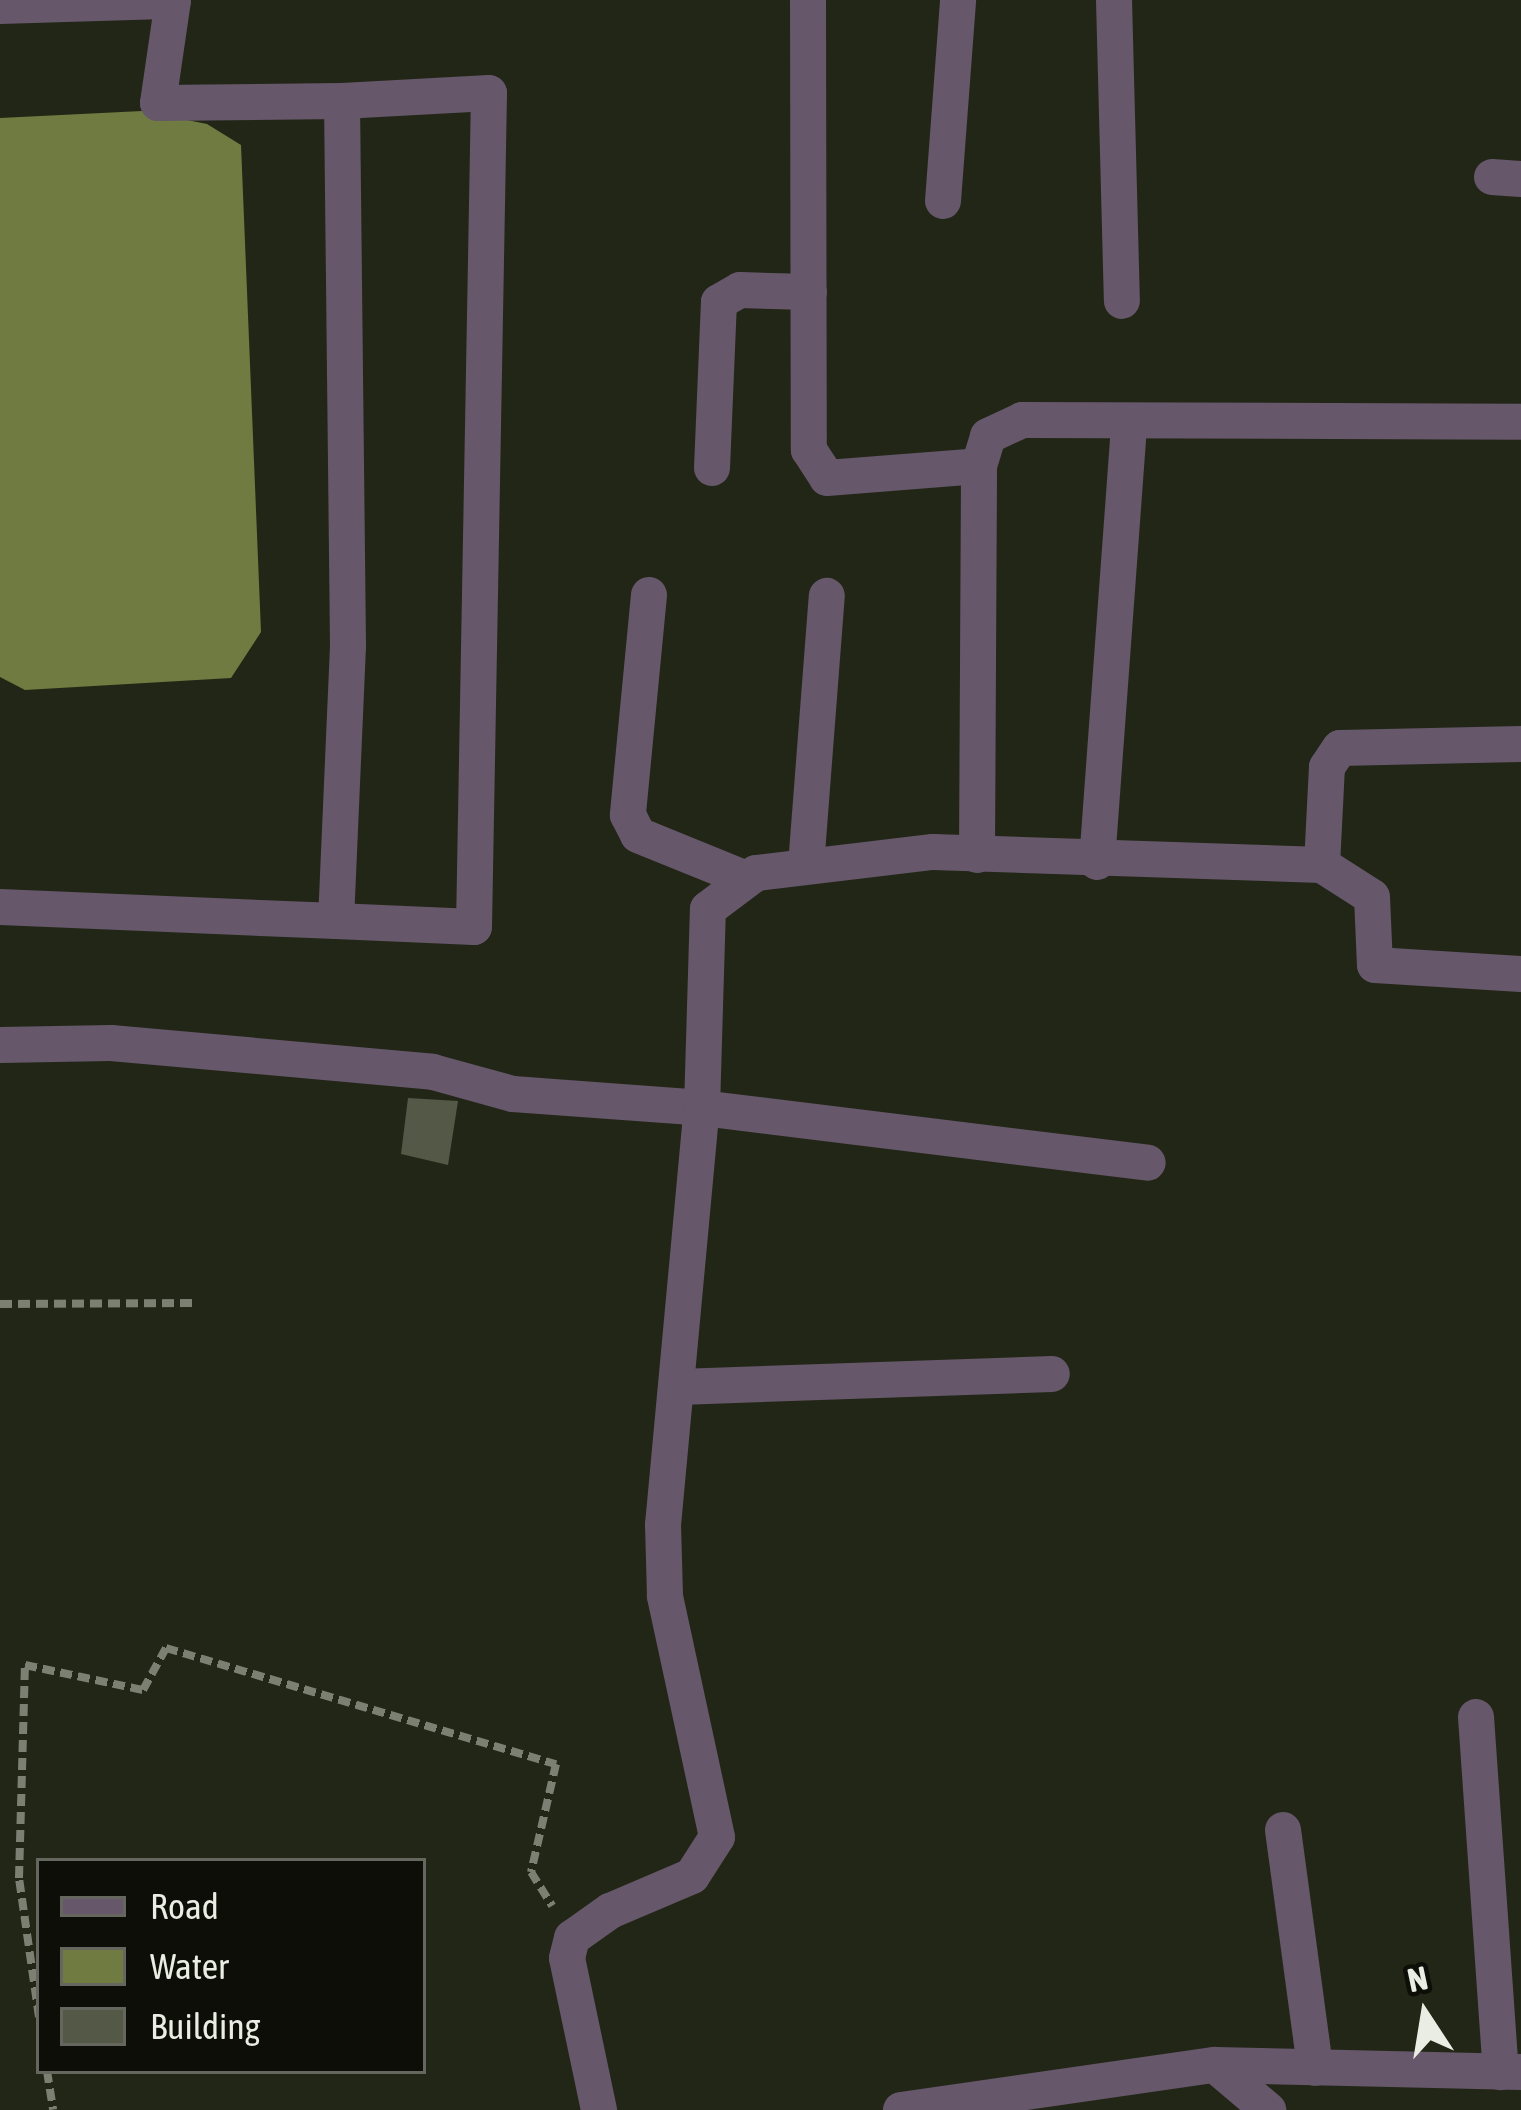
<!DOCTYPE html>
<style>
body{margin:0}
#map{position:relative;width:1521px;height:2110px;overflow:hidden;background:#222616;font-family:"Asap Condensed",sans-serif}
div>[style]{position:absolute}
.water>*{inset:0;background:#6f7b40}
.building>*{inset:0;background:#545847}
.path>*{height:8px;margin-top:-4px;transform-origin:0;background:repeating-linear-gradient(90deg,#7c8073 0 12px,transparent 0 18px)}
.minor>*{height:36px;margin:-18px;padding:0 18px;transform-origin:18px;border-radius:18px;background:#66576b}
span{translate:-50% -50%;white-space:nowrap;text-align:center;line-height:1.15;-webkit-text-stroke:9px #0d0e07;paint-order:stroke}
.legend{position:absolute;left:36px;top:1858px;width:390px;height:216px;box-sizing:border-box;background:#0d0e07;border:3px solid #65675f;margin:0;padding:15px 21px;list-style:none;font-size:36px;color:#eaede3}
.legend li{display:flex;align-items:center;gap:24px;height:60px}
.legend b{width:60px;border:3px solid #65675f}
.north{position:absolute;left:1365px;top:1954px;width:120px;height:120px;-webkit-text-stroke:9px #0d0e07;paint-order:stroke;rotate:348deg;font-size:33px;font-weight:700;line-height:48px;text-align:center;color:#eaede3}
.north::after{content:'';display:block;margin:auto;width:42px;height:54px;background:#eaede3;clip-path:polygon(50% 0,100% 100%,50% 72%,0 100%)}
</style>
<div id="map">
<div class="water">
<div style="clip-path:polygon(142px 111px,207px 124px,241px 145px,261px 632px,231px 678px,25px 690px,0 677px,0 118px)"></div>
</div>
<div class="building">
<div style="clip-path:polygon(408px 1098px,458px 1101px,448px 1165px,401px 1154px)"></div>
</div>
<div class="path">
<div style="left:0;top:1304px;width:193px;rotate:-0.3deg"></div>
<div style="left:39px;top:2017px;width:140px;rotate:-98.2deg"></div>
<div style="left:19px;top:1878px;width:213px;rotate:-88.4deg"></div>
<div style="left:25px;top:1665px;width:121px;rotate:12deg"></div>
<div style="left:143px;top:1690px;width:48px;rotate:-61.3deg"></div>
<div style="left:166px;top:1648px;width:407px;rotate:16.6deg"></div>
<div style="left:556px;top:1764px;width:111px;rotate:103deg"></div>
<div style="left:531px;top:1872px;width:40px;rotate:58deg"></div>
<div style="left:47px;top:2071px;width:39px;rotate:81deg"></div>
</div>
<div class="minor">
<div style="left:808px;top:0;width:450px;rotate:89.9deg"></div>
<div style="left:809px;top:450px;width:33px;rotate:57deg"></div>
<div style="left:827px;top:478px;width:152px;rotate:-4.5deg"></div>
<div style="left:979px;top:466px;width:31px;rotate:-73deg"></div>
<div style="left:988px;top:436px;width:38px;rotate:-25deg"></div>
<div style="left:1022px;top:420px;width:499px;rotate:0.2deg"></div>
<div style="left:1114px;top:0;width:301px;rotate:88.5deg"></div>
<div style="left:0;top:6px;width:173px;rotate:-1.7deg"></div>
<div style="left:1492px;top:177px;width:29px;rotate:4deg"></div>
<div style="left:943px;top:201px;width:202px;rotate:-85.7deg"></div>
<div style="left:712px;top:468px;width:166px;rotate:-87.6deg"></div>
<div style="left:719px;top:302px;width:24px;rotate:-30deg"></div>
<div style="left:740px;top:290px;width:69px;rotate:1.7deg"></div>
<div style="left:649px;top:595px;width:221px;rotate:95.5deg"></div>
<div style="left:628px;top:815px;width:22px;rotate:63deg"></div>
<div style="left:638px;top:835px;width:114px;rotate:22.1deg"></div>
<div style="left:977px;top:855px;width:389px;rotate:-89.7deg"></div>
<div style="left:1097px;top:862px;width:440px;rotate:-85.8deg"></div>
<div style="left:1322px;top:865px;width:98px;rotate:-87.1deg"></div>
<div style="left:1327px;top:767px;width:23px;rotate:-56deg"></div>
<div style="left:1340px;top:748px;width:181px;rotate:-1.3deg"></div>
<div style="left:806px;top:866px;width:271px;rotate:-85.6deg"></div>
<div style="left:0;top:907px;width:336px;rotate:2.4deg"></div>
<div style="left:336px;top:921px;width:275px;rotate:-87.5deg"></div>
<div style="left:348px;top:646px;width:545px;rotate:-90.63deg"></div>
<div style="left:342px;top:101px;width:184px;rotate:179.4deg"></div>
<div style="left:158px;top:103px;width:104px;rotate:-81.7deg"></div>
<div style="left:336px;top:921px;width:138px;rotate:2.5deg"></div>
<div style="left:474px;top:927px;width:834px;rotate:-88.97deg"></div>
<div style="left:489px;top:93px;width:147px;rotate:176.9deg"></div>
<div style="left:0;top:1045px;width:111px;rotate:-1deg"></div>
<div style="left:111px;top:1043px;width:323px;rotate:5.1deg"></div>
<div style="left:433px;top:1072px;width:83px;rotate:15.4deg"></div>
<div style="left:513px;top:1094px;width:190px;rotate:4.2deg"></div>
<div style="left:702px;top:1108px;width:199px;rotate:-88.3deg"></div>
<div style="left:708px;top:909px;width:60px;rotate:-36.9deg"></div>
<div style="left:756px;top:873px;width:178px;rotate:-6.8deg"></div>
<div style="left:933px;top:852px;width:389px;rotate:1.9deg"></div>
<div style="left:1322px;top:865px;width:59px;rotate:32.6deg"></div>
<div style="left:1372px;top:897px;width:68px;rotate:87.5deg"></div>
<div style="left:1375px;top:965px;width:146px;rotate:3.5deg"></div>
<div style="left:679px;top:1387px;width:373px;rotate:-2deg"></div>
<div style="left:1476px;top:1717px;width:356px;rotate:86deg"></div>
<div style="left:1283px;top:1830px;width:240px;rotate:82.3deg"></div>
<div style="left:1215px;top:2065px;width:306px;rotate:1.3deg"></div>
<div style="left:599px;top:2110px;width:155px;rotate:-101.9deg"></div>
<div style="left:567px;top:1958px;width:21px;rotate:-76deg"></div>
<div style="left:572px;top:1938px;width:47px;rotate:-35.4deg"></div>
<div style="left:610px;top:1911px;width:89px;rotate:-23.1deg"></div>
<div style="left:692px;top:1876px;width:46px;rotate:-57.3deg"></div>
<div style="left:717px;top:1837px;width:247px;rotate:-102.2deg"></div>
<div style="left:665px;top:1596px;width:71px;rotate:-91.6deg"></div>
<div style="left:663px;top:1525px;width:419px;rotate:-84.7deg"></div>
<div style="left:702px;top:1108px;width:449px;rotate:7deg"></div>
<div style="left:901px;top:2110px;width:317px;rotate:-8.2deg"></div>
<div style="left:1215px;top:2065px;width:70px;rotate:40.3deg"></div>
</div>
<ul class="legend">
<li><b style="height:15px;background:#66576b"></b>Road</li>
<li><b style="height:33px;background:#6f7b40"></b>Water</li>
<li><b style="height:33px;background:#545847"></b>Building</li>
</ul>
<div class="north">N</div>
</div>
